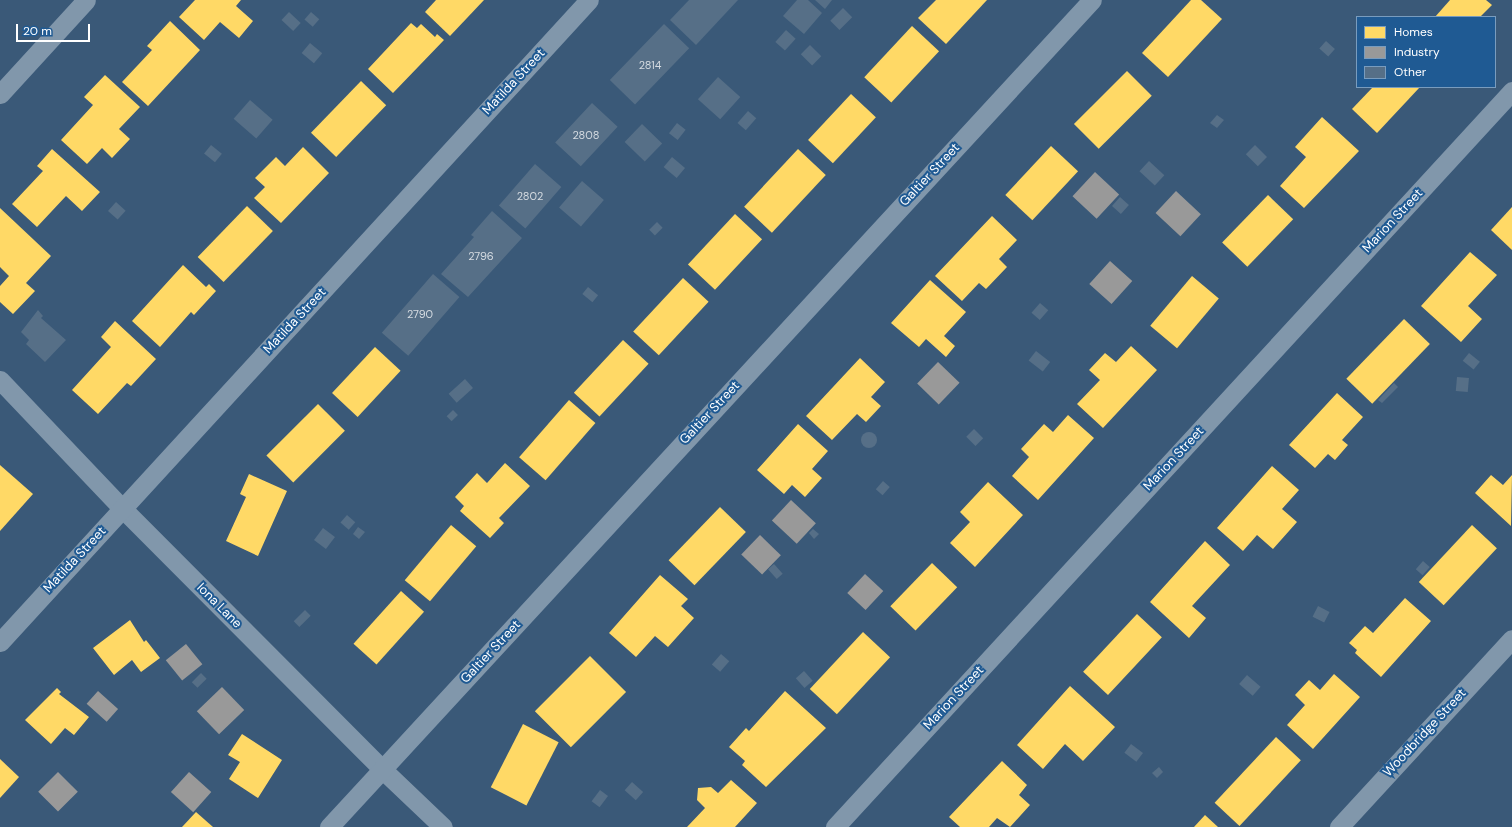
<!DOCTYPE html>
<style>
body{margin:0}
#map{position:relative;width:1512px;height:827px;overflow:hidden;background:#3a5978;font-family:"DM Sans",sans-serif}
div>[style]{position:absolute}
.homes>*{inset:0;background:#ffd966;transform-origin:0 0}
.industry>*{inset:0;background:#999;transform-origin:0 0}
.building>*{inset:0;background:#566f87;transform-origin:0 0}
.round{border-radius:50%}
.street>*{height:19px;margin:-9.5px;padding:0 9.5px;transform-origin:9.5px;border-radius:9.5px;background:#8197ab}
span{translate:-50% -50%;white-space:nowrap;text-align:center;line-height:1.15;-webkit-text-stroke:4px #1f5a93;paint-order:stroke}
.number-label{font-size:11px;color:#d5dbe1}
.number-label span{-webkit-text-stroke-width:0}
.street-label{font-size:13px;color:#fff}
.legend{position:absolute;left:1356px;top:16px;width:140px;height:72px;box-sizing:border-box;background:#1f5a93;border:1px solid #799cbe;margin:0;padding:5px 7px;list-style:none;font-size:12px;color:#fff}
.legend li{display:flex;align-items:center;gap:8px;height:20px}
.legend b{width:20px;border:1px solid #799cbe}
.scale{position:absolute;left:16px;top:24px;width:74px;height:18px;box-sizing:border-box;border:2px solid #fff;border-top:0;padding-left:5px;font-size:12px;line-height:14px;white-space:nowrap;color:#fff;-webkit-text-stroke:3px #1f5a93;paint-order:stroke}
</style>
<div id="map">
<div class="homes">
<div style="clip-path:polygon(195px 0,241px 0,236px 6px,253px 21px,239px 38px,220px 22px,204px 40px,179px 17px)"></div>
<div style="clip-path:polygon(436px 0,484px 0,450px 36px,425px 12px)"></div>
<div style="clip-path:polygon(936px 0,987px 0,946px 44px,918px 18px)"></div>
<div style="clip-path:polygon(1191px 0,1201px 0,1222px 19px,1168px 77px,1142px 53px)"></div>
<div style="clip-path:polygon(1450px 0,1486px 0,1492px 5px,1480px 17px,1435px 17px)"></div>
<div style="clip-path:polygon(170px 21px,200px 50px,148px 106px,122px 82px,152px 50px,147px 46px)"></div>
<div style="clip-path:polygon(411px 23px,417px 28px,421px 24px,435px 37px,437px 34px,444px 40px,393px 93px,368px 69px)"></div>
<div style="left:912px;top:26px;width:37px;height:70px;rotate:43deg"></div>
<div style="left:1127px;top:71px;width:35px;height:75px;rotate:45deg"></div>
<div style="clip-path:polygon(105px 75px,140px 107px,119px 129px,130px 139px,112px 158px,102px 148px,87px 164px,61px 140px,93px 105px,84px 97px)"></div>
<div style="left:361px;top:81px;width:35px;height:72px;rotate:44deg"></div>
<div style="clip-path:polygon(1373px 87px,1420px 87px,1377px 133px,1352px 109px)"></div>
<div style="left:851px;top:94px;width:34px;height:63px;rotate:43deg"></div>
<div style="clip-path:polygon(1322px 117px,1359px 151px,1304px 208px,1280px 186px,1306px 157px,1295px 147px)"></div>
<div style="left:1051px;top:146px;width:37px;height:67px;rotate:43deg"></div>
<div style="clip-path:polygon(303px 147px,329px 173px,281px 223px,254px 198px,265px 187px,255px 178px,276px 157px,285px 166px)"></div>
<div style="clip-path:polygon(52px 149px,100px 192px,82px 211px,66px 196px,37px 227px,12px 204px,43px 171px,37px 166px)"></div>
<div style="left:798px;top:149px;width:38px;height:79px;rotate:43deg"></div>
<div style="left:1268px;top:195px;width:35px;height:66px;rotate:44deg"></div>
<div style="left:247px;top:206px;width:36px;height:71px;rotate:44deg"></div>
<div style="clip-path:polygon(1512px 207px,1512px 250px,1491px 230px)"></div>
<div style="clip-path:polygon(0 208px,51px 256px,26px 283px,35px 291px,13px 314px,0 302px,0 286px,9px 276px,0 267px)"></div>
<div style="left:735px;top:214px;width:37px;height:69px;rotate:43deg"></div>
<div style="clip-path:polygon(992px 216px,1017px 240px,999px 259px,1007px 267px,986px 289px,979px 283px,962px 301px,935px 276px)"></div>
<div style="clip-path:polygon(1470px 252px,1497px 275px,1468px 306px,1482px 319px,1461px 342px,1421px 306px)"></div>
<div style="clip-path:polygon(183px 265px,206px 287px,209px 284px,216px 291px,194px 315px,191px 312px,160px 347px,132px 321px)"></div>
<div style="left:1192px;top:276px;width:35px;height:65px;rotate:40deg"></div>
<div style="left:683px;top:278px;width:35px;height:73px;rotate:43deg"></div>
<div style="clip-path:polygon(930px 280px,966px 312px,944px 336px,955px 346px,946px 357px,926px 339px,919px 347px,891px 323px)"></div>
<div style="left:1404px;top:319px;width:36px;height:83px;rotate:44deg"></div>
<div style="clip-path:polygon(115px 321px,156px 359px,131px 386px,127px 383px,98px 414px,72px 390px,111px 347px,101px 337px)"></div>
<div style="left:623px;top:340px;width:35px;height:72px;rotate:43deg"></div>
<div style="clip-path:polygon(1131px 346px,1157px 370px,1103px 428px,1077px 404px,1100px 380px,1089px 370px,1105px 353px,1116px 362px)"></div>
<div style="left:375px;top:347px;width:35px;height:63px;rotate:43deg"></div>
<div style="clip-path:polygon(860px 358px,885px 382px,871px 397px,881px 406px,866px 422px,857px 414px,832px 440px,806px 416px)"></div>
<div style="clip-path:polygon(1337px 393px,1363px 417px,1342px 440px,1348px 445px,1335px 460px,1328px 454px,1315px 468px,1289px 445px)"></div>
<div style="left:569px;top:400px;width:35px;height:76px;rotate:41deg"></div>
<div style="left:318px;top:404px;width:38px;height:73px;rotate:45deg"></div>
<div style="clip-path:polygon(1068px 415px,1094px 438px,1038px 500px,1012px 476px,1029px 457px,1021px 449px,1044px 424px,1053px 432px)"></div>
<div style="clip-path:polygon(798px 424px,828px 451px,812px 469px,822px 478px,805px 497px,792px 485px,784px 494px,757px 470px)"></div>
<div style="clip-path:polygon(505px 463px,530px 486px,499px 518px,504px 523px,490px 538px,460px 511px,464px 506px,455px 497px,477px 473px,487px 483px)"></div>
<div style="clip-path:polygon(0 465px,33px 494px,0 531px)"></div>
<div style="clip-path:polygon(1272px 466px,1299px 490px,1282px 509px,1297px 522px,1273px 549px,1257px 535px,1243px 551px,1217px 528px)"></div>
<div style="clip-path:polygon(249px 474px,287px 491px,258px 556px,226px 541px,246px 497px,240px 494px)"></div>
<div style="clip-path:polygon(1491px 475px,1503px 485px,1512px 475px,1511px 526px,1475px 493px)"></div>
<div style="clip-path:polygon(988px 482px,1023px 515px,975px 567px,950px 543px,970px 522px,960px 512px)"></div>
<div style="left:720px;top:507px;width:36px;height:74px;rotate:44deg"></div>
<div style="left:451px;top:525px;width:33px;height:72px;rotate:40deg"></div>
<div style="left:1472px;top:525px;width:34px;height:78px;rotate:43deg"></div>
<div style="clip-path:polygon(1205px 541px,1230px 565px,1192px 606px,1206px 618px,1189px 638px,1150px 602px)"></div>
<div style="left:932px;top:563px;width:35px;height:60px;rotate:44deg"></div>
<div style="clip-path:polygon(660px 575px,688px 599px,681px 606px,694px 618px,668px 647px,655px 636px,636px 657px,609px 633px)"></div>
<div style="left:401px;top:591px;width:31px;height:71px;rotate:42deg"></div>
<div style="clip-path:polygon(1405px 598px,1431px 621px,1381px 677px,1355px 653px,1357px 650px,1349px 643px,1365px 626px,1373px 633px)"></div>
<div style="left:1137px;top:614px;width:34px;height:79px;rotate:43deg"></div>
<div style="clip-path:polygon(130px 620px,144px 642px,146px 640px,160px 658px,141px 672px,132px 660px,114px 675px,93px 648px)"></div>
<div style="left:863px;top:632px;width:37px;height:78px;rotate:43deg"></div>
<div style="left:590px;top:656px;width:51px;height:78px;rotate:45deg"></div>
<div style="clip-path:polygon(1334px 674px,1360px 697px,1313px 749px,1287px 725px,1305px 705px,1295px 695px,1309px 680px,1320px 690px)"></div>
<div style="clip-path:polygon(1070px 686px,1115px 727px,1083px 761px,1065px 744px,1043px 769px,1017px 745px)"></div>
<div style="clip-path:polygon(57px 688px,61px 692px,59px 694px,89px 717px,74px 735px,65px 728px,51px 744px,25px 720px)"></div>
<div style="clip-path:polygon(785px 691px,826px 728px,766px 787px,742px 765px,745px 761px,729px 747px,746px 728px,749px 731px)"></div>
<div style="left:523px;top:724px;width:40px;height:71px;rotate:27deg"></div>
<div style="clip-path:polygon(242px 734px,282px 760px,258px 798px,229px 779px,240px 762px,228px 755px)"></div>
<div style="left:1276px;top:737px;width:34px;height:90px;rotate:43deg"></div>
<div style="clip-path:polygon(0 759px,19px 777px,0 798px)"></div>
<div style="clip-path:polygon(1002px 761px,1027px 785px,1019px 795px,1030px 805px,1010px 827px,997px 818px,989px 827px,960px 827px,949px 817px)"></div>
<div style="clip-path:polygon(731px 780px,757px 803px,735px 827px,687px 827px,705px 808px,697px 800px,698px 788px,711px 787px,718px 793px)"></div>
<div style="clip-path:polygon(196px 812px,213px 827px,182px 827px)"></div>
<div style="clip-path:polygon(1205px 815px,1218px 827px,1194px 827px)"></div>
</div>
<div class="industry">
<div style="left:1095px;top:172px;width:33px;height:33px;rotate:43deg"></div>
<div style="left:1176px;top:191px;width:34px;height:30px;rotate:43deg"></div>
<div style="left:1110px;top:261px;width:30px;height:31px;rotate:42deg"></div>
<div style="left:938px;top:362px;width:30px;height:30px;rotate:44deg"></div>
<div style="left:791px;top:500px;width:34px;height:28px;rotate:43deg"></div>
<div style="left:760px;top:535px;width:29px;height:27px;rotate:44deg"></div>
<div style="left:865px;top:574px;width:25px;height:26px;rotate:43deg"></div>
<div style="left:186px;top:644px;width:26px;height:26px;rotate:51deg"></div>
<div style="left:222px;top:687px;width:32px;height:35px;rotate:46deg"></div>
<div style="left:98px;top:691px;width:27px;height:17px;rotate:42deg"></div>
<div style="left:58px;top:772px;width:28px;height:28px;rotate:45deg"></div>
<div style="left:189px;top:772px;width:30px;height:27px;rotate:42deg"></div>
</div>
<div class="building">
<div style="clip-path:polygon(689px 0,738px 0,696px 45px,670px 20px)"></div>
<div style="clip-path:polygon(797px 0,808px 0,822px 13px,804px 34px,783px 16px)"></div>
<div style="clip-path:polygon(815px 0,832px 0,825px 9px)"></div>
<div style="left:843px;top:8px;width:13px;height:18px;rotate:45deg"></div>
<div style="left:289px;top:12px;width:16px;height:11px;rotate:43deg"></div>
<div style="left:311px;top:12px;width:11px;height:10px;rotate:41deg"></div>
<div style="left:664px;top:24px;width:35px;height:78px;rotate:44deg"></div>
<div style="left:786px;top:30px;width:13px;height:16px;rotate:42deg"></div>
<div style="left:1326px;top:41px;width:12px;height:10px;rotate:42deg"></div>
<div style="left:310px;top:43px;width:16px;height:13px;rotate:40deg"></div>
<div style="left:810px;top:45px;width:16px;height:13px;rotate:45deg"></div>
<div style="left:718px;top:77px;width:30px;height:30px;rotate:42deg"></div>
<div style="left:250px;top:100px;width:30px;height:25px;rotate:41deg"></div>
<div style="left:592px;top:103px;width:35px;height:54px;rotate:43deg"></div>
<div style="left:748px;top:111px;width:11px;height:16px;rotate:41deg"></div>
<div style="clip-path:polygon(1217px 115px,1224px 120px,1217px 128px,1210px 123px)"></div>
<div style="left:677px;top:123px;width:11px;height:13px;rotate:38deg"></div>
<div style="left:642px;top:124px;width:28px;height:25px;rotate:44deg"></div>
<div style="left:211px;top:145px;width:14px;height:11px;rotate:39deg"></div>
<div style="left:1255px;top:145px;width:17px;height:13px;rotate:45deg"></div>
<div style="left:672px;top:157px;width:17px;height:13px;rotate:40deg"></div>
<div style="left:1149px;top:161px;width:21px;height:14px;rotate:43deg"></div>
<div style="left:535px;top:164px;width:35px;height:55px;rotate:41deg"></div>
<div style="left:582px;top:181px;width:29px;height:35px;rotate:41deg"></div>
<div style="left:1120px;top:197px;width:12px;height:12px;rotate:42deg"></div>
<div style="left:116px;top:202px;width:13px;height:12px;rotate:42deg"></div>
<div style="clip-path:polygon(492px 211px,522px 238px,468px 297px,441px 274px,474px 237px,471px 235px)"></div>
<div style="left:657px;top:222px;width:8px;height:11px;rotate:45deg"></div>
<div style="left:433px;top:274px;width:35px;height:78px;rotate:41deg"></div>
<div style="left:588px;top:287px;width:13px;height:9px;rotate:39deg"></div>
<div style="left:1040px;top:303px;width:11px;height:13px;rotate:41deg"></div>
<div style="clip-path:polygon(38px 310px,43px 316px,41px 318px,66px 340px,45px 362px,26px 344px,29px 340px,21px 332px)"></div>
<div style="left:1036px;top:351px;width:18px;height:12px;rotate:38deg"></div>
<div style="left:1469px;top:353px;width:14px;height:10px;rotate:39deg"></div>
<div style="left:1457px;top:377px;width:12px;height:14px;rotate:5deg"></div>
<div style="left:465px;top:379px;width:12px;height:22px;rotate:48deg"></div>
<div style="clip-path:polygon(1394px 383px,1398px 387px,1382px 403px,1378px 400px)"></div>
<div style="left:453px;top:410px;width:7px;height:9px;rotate:45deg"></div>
<div style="left:974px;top:429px;width:13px;height:11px;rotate:45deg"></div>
<div class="round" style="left:861px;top:432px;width:16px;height:16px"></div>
<div style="left:883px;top:481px;width:9px;height:11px;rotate:41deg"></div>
<div style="left:347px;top:515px;width:11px;height:10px;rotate:41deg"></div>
<div style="clip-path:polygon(358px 527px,365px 532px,359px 539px,353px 534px)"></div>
<div style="left:323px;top:528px;width:15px;height:15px;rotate:37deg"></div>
<div style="clip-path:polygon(813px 529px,819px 534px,814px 539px,809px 533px)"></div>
<div style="left:1423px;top:561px;width:9px;height:11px;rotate:41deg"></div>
<div style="left:774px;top:564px;width:13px;height:8px;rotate:48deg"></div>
<div style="left:1318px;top:606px;width:13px;height:12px;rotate:27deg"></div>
<div style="left:305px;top:610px;width:8px;height:16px;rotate:45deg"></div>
<div style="left:721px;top:654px;width:11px;height:14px;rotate:41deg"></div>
<div style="left:804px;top:671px;width:13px;height:11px;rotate:48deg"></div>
<div style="left:201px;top:673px;width:8px;height:13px;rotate:45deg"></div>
<div style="left:1247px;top:675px;width:18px;height:12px;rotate:41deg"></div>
<div style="left:1131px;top:744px;width:15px;height:11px;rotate:37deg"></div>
<div style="clip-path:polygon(1159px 767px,1163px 772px,1157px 778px,1152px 773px)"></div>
<div style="left:632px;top:782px;width:15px;height:11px;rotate:42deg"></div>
<div style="left:600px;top:790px;width:10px;height:14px;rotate:37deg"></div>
</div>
<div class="street">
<div style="left:0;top:94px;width:127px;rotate:-47.5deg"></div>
<div style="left:0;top:380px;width:177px;rotate:46.4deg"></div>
<div style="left:122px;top:508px;width:368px;rotate:45.1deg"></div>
<div style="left:382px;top:769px;width:84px;rotate:43.6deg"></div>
<div style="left:0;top:642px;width:871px;rotate:-47.47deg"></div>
<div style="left:329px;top:827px;width:1125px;rotate:-47.31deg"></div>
<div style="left:835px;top:827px;width:1000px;rotate:-47.39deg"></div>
<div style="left:1339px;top:827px;width:255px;rotate:-47.4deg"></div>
</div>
<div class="number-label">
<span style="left:650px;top:65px">2814</span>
<span style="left:586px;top:135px">2808</span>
<span style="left:530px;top:196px">2802</span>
<span style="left:481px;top:256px">2796</span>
<span style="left:420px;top:314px">2790</span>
</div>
<div class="street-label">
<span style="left:514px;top:82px;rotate:-47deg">Matilda Street</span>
<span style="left:930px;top:175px;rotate:-47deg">Galtier Street</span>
<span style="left:1393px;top:221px;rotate:-47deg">Marion Street</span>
<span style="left:295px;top:321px;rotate:-47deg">Matilda Street</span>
<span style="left:710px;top:413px;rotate:-47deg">Galtier Street</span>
<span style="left:1174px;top:459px;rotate:-47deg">Marion Street</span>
<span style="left:75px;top:560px;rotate:-47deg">Matilda Street</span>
<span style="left:219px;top:606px;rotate:45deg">Iona Lane</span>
<span style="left:491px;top:652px;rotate:-47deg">Galtier Street</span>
<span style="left:954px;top:698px;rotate:-47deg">Marion Street</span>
<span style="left:1425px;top:733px;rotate:-47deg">Woodbridge Street</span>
</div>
<ul class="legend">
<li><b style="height:11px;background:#ffd966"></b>Homes</li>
<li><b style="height:11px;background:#999"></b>Industry</li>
<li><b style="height:11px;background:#566f87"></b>Other</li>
</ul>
<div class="scale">20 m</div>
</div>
